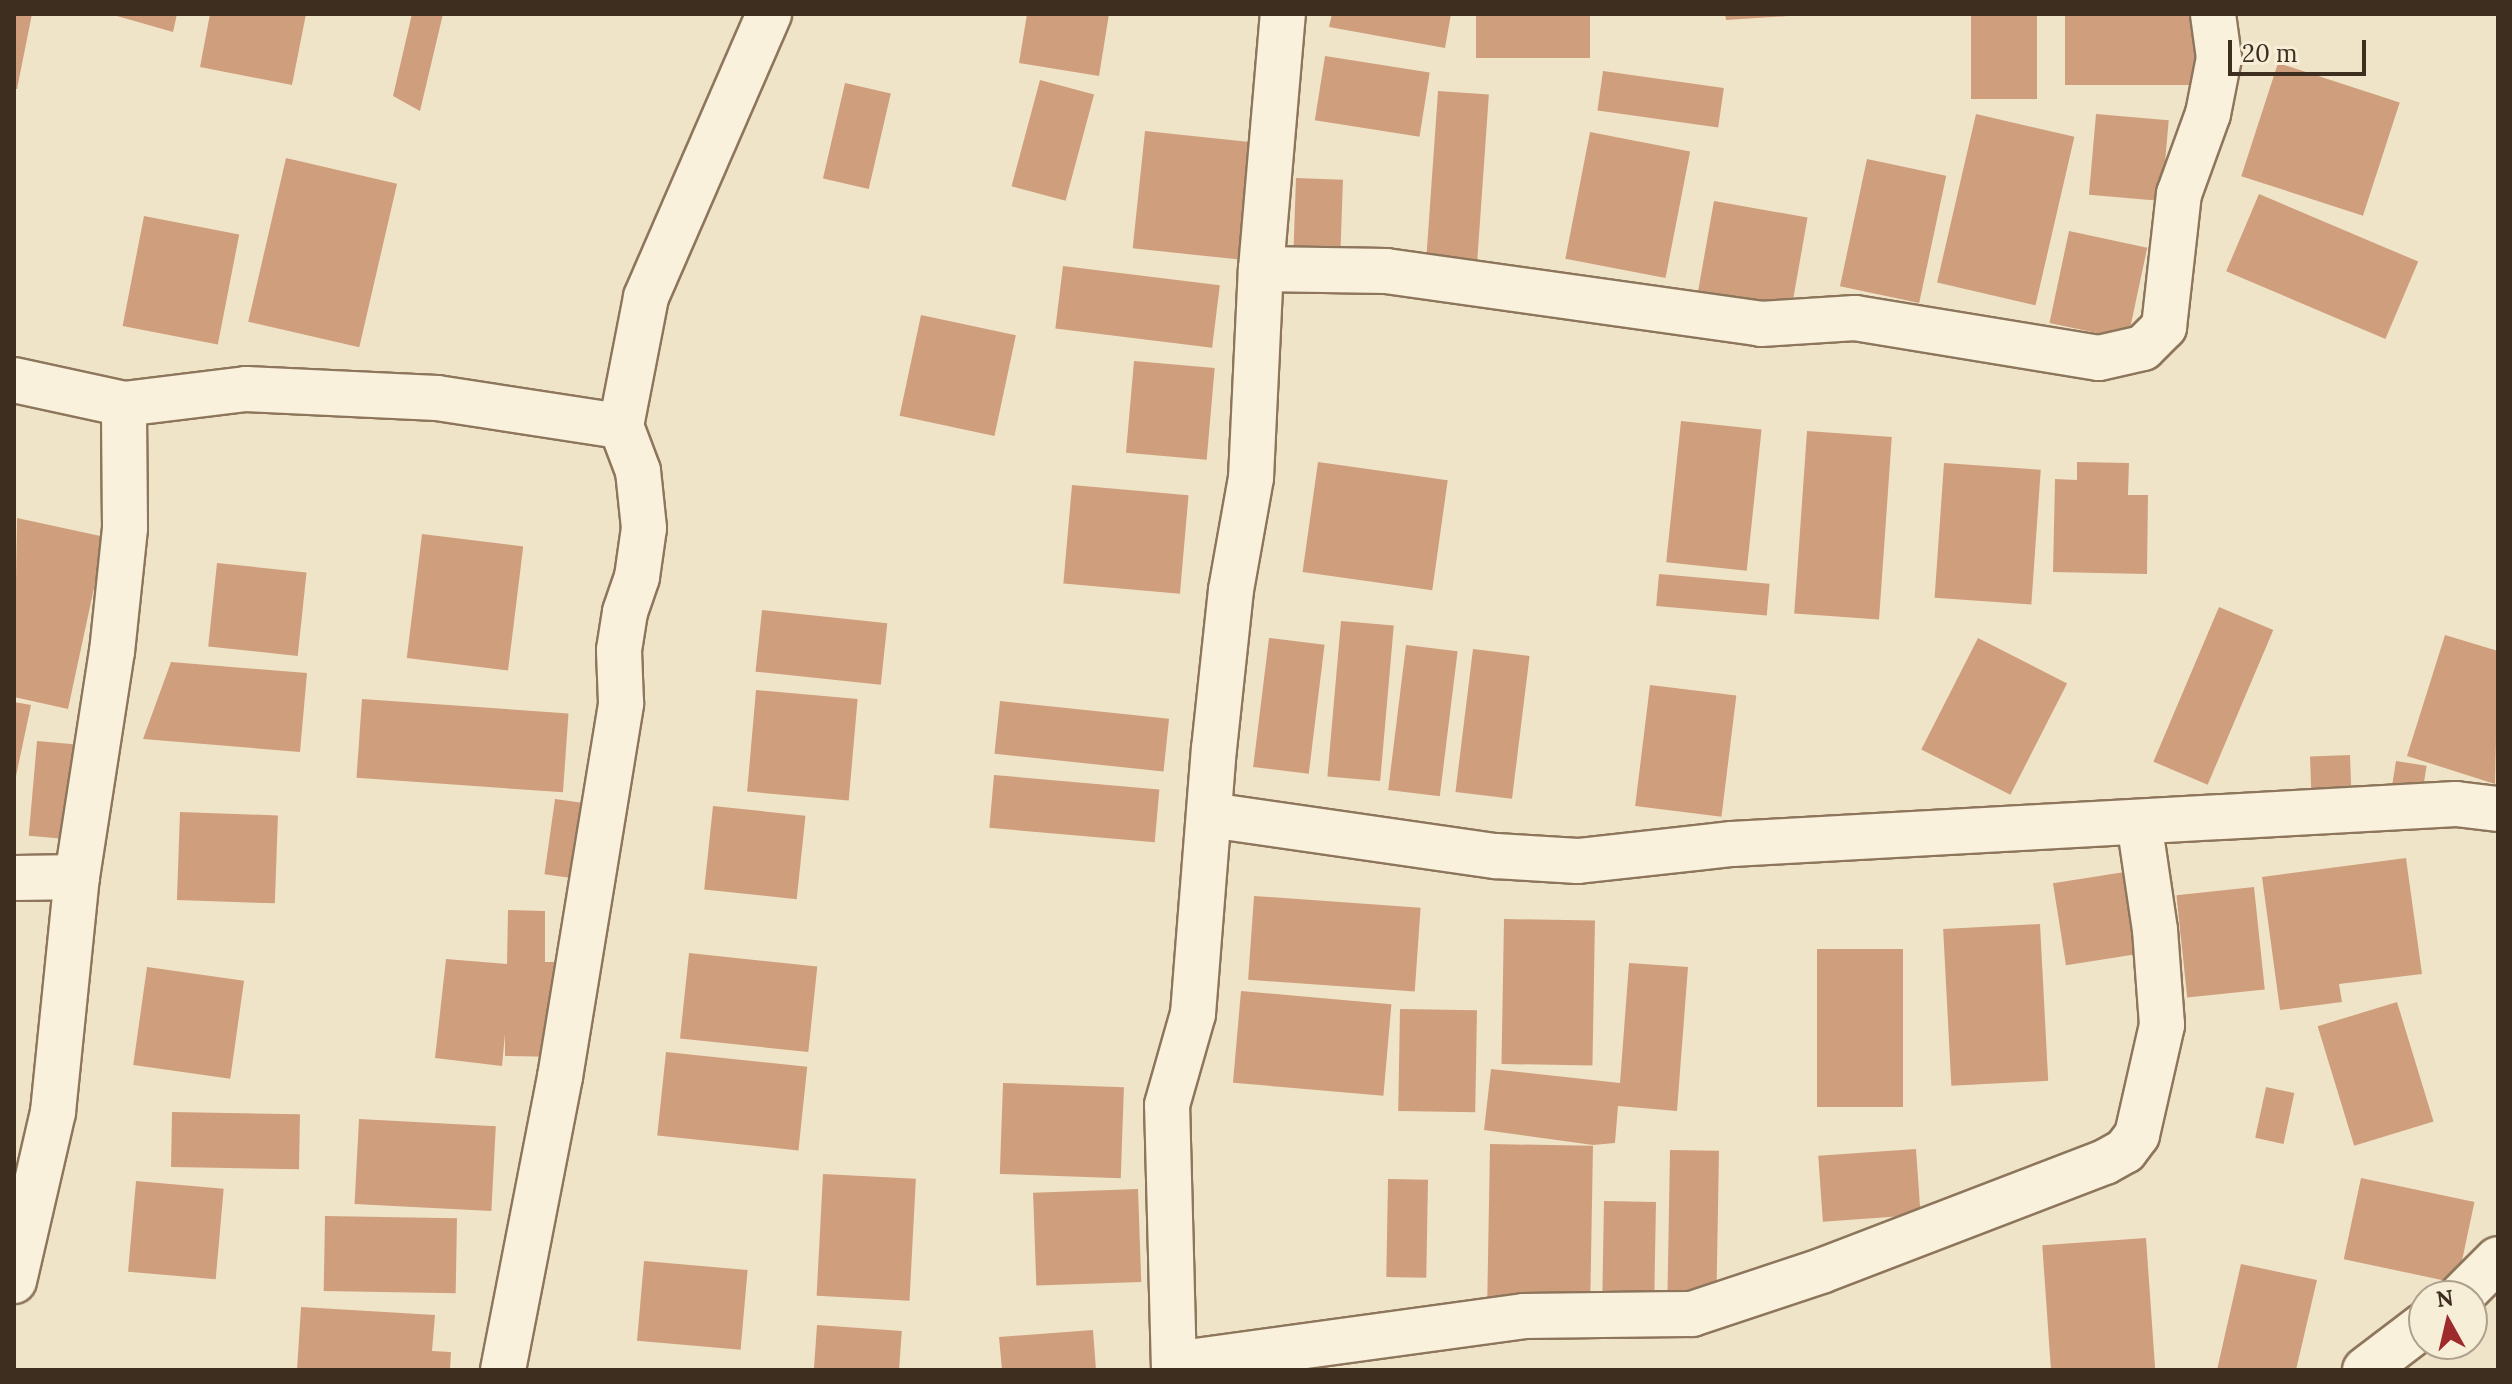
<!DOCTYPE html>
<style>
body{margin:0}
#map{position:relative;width:2512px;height:1384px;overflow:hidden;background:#f0e4c8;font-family:Lora,serif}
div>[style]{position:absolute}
.building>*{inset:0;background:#cf9f7d;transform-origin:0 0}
.roads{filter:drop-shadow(2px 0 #8d765c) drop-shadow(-2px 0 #8d765c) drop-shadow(0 2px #8d765c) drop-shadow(0 -2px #8d765c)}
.street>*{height:44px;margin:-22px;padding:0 22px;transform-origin:22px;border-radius:22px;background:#faf1dc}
span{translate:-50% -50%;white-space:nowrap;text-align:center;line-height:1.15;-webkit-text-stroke:7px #f7eed8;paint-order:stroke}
.frame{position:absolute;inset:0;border:16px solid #3d2e20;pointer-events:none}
.north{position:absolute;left:2408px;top:1280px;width:80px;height:80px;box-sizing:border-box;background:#f7eed8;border:2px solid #ada18e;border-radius:50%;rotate:352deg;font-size:22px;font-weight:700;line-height:32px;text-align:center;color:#3d2e20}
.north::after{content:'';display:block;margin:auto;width:28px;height:36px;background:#9e2a2b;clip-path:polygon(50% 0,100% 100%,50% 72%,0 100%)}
.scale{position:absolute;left:2228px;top:40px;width:138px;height:36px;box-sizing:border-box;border:4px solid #3d2e20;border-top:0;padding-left:10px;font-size:24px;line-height:28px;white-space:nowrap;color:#3d2e20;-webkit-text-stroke:6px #f7eed8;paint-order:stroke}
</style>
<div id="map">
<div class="building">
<div style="clip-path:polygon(14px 14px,32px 14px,17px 89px,14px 89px)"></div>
<div style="clip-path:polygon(110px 14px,177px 14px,173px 32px)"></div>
<div style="clip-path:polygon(210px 14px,306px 14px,292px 85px,200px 67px)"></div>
<div style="clip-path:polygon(412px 14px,443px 14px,420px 111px,393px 96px)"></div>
<div style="clip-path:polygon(1027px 14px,1109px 14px,1099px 76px,1019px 63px)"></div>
<div style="clip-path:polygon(1332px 14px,1451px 14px,1445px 48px,1329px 27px)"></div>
<div style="left:1476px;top:14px;width:114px;height:44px"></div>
<div style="clip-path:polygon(1725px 14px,1789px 14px,1789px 16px,1726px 20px)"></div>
<div style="left:1971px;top:14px;width:66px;height:85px"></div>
<div style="left:2065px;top:14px;width:134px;height:71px"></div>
<div style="left:1325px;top:56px;width:106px;height:65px;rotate:9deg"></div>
<div style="left:2278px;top:63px;width:128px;height:119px;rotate:18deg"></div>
<div style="left:1603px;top:71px;width:122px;height:40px;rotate:8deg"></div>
<div style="left:1040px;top:80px;width:56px;height:110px;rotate:15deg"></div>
<div style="left:845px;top:83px;width:47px;height:98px;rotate:13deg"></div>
<div style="left:1438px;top:91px;width:51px;height:171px;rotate:4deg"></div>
<div style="left:1976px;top:114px;width:101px;height:173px;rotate:13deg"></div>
<div style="left:2096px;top:114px;width:73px;height:81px;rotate:5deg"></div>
<div style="left:1145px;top:131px;width:115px;height:118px;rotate:6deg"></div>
<div style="left:1590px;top:132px;width:102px;height:129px;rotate:11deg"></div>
<div style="left:286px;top:158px;width:114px;height:168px;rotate:13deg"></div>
<div style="left:1867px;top:159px;width:81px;height:130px;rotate:12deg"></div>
<div style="left:1296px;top:178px;width:47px;height:111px;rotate:2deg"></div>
<div style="left:2259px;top:194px;width:173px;height:84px;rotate:23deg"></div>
<div style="left:1714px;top:201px;width:95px;height:97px;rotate:10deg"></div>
<div style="left:144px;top:216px;width:97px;height:112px;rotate:11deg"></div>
<div style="left:2069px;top:231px;width:80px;height:94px;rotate:12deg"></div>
<div style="left:1063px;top:266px;width:158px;height:63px;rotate:7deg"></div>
<div style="left:921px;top:315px;width:97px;height:103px;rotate:12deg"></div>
<div style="left:1134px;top:361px;width:81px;height:92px;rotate:5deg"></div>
<div style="left:1681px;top:421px;width:81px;height:142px;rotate:6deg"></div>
<div style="left:1807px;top:431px;width:85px;height:183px;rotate:4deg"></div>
<div style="left:1318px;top:462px;width:131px;height:111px;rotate:8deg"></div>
<div style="clip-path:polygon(2077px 462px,2129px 463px,2128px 495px,2148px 495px,2147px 574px,2053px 572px,2055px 479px,2077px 480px)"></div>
<div style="left:1944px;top:463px;width:97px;height:135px;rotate:4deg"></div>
<div style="left:1072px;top:485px;width:117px;height:99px;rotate:5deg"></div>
<div style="clip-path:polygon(17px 518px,105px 537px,68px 709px,14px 697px)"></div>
<div style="left:422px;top:534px;width:102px;height:125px;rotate:7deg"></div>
<div style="left:217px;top:563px;width:90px;height:84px;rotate:6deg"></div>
<div style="left:1659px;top:574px;width:111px;height:32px;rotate:5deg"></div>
<div style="left:2219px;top:607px;width:59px;height:168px;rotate:23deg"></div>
<div style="left:762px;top:610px;width:126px;height:62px;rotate:6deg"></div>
<div style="left:1341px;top:621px;width:53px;height:156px;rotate:5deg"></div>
<div style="clip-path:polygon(2445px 635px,2498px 651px,2495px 784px,2407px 756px)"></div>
<div style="left:1269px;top:638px;width:56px;height:130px;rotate:7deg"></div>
<div style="left:1978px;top:638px;width:100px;height:125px;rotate:27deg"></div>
<div style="left:1406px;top:645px;width:52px;height:146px;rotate:7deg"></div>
<div style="left:1473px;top:649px;width:57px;height:144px;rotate:7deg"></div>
<div style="clip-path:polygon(171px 662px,307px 673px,300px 752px,143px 739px)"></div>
<div style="left:1650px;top:685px;width:87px;height:122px;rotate:7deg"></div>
<div style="left:756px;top:690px;width:102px;height:102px;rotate:5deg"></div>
<div style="left:362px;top:699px;width:207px;height:79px;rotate:4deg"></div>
<div style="left:1000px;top:701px;width:170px;height:53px;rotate:6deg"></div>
<div style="clip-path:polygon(14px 702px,31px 705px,15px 781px,14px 780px)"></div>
<div style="left:37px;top:741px;width:43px;height:95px;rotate:5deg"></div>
<div style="left:2350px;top:755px;width:33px;height:40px;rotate:88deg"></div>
<div style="left:2396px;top:761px;width:31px;height:27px;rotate:9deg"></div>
<div style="left:994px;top:775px;width:166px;height:53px;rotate:5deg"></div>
<div style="left:555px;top:799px;width:34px;height:76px;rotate:8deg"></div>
<div style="left:713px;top:806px;width:93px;height:84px;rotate:6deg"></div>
<div style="left:180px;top:812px;width:98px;height:88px;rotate:2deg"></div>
<div style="clip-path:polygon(2406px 858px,2422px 974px,2339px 984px,2342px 1002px,2280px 1010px,2262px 877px)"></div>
<div style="left:2131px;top:871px;width:83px;height:79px;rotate:81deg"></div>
<div style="left:2254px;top:887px;width:103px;height:78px;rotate:84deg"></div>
<div style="left:1254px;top:896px;width:167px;height:84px;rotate:4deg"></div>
<div style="clip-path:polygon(508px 910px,545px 911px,545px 962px,561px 962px,559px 1057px,505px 1056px,505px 1034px,502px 1066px,435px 1058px,446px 959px,507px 964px)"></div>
<div style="left:1504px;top:919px;width:91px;height:145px;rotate:1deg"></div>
<div style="left:2040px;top:924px;width:157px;height:97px;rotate:87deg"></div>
<div style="left:1903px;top:949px;width:158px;height:86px;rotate:90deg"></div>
<div style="left:689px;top:953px;width:129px;height:86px;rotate:6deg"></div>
<div style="clip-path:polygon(1629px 963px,1688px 967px,1677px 1111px,1618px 1106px,1615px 1143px,1593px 1145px,1484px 1130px,1491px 1069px,1620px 1083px)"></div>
<div style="left:147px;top:967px;width:98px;height:99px;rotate:8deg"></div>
<div style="left:1241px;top:991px;width:151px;height:92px;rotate:5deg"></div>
<div style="left:2397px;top:1002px;width:125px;height:83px;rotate:73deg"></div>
<div style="left:1400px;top:1009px;width:77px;height:102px;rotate:1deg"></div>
<div style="left:666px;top:1052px;width:142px;height:84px;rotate:6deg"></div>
<div style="left:1003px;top:1083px;width:121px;height:91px;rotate:2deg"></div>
<div style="left:2266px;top:1087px;width:29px;height:52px;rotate:12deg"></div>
<div style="left:172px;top:1112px;width:128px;height:55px;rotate:1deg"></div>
<div style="left:359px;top:1119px;width:137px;height:85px;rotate:3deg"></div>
<div style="left:1490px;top:1144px;width:103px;height:154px;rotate:1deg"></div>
<div style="left:1916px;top:1149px;width:66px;height:98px;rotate:86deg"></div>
<div style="left:1670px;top:1150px;width:49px;height:143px;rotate:1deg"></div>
<div style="left:823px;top:1174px;width:93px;height:122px;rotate:3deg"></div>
<div style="left:2361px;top:1178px;width:116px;height:83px;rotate:12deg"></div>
<div style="left:1388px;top:1179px;width:40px;height:98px;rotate:1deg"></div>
<div style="left:136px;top:1181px;width:88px;height:91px;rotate:5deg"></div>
<div style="left:1138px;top:1189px;width:93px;height:105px;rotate:88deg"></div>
<div style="left:1604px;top:1201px;width:52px;height:96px;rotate:1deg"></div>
<div style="left:325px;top:1216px;width:132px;height:75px;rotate:1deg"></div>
<div style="left:2146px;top:1238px;width:132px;height:104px;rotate:86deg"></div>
<div style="left:644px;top:1261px;width:104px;height:80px;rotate:5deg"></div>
<div style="clip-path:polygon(2241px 1264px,2317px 1280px,2296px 1370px,2217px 1370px)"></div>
<div style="clip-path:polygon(301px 1307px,435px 1315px,432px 1351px,451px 1352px,450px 1370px,297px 1370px)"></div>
<div style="left:817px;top:1325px;width:85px;height:45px;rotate:4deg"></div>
<div style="clip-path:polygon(1093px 1330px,1096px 1370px,1002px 1370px,999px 1337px)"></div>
</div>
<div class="roads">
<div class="street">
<div style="left:1261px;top:269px;width:125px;rotate:0.9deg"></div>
<div style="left:1386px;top:271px;width:379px;rotate:8deg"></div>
<div style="left:1761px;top:324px;width:94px;rotate:-3.7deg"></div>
<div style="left:1855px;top:318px;width:247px;rotate:9.3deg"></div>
<div style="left:2099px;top:358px;width:45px;rotate:-12.8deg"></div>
<div style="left:2143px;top:348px;width:30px;rotate:-45deg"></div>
<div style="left:2164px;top:327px;width:134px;rotate:-83.6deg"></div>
<div style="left:2179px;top:194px;width:85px;rotate:-70.1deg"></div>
<div style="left:2208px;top:114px;width:57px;rotate:-78.9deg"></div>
<div style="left:2219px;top:58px;width:44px;rotate:-97.8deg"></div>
<div style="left:14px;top:380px;width:113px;rotate:12.3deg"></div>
<div style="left:124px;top:404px;width:123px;rotate:-7deg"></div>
<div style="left:246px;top:389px;width:191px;rotate:2.7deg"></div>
<div style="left:437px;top:398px;width:186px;rotate:8.7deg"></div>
<div style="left:1210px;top:815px;width:289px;rotate:8.2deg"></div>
<div style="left:1496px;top:856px;width:82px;rotate:3.5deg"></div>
<div style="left:1578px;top:861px;width:155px;rotate:-6.3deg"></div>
<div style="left:1732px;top:844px;width:725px;rotate:-3.16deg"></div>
<div style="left:2456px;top:804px;width:42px;rotate:6.8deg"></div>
<div style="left:14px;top:878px;width:63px;rotate:-0.9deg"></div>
<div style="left:14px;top:1281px;width:173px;rotate:-77deg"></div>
<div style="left:53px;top:1112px;width:236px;rotate:-84.2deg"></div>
<div style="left:77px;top:877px;width:228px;rotate:-81.2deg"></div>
<div style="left:112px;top:652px;width:125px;rotate:-84deg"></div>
<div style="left:125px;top:528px;width:124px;rotate:-90.5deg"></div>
<div style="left:2461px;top:1296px;width:52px;rotate:-45deg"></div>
<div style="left:1174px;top:1364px;width:353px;rotate:-7.8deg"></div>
<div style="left:1524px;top:1316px;width:168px;rotate:-0.7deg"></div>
<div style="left:1692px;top:1314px;width:136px;rotate:-18.4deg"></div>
<div style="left:1821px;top:1271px;width:304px;rotate:-21deg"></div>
<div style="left:2105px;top:1162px;width:23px;rotate:-29deg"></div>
<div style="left:2125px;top:1151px;width:20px;rotate:-53deg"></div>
<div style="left:2137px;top:1135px;width:113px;rotate:-77.2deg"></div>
<div style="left:2162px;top:1025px;width:95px;rotate:-94.2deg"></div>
<div style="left:2155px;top:930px;width:109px;rotate:-98.4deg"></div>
<div style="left:503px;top:1370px;width:298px;rotate:-79deg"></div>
<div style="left:560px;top:1077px;width:379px;rotate:-80.7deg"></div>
<div style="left:621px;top:703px;width:53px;rotate:-92.2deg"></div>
<div style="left:619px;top:650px;width:38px;rotate:-81deg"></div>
<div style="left:625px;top:612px;width:37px;rotate:-71deg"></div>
<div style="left:637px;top:577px;width:49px;rotate:-81.9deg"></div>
<div style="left:644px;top:528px;width:57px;rotate:-96deg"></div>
<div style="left:638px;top:471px;width:48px;rotate:-110.7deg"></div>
<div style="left:621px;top:426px;width:131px;rotate:-79deg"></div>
<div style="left:646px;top:297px;width:309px;rotate:-66.5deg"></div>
<div style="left:1174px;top:1370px;width:265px;rotate:-91.5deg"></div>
<div style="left:1167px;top:1105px;width:95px;rotate:-74.1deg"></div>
<div style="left:1193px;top:1014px;width:266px;rotate:-85.5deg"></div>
<div style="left:1214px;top:749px;width:160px;rotate:-83.9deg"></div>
<div style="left:1231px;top:590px;width:114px;rotate:-79.9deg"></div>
<div style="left:1251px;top:478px;width:209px;rotate:-87.3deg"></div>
<div style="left:1261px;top:269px;width:256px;rotate:-85.1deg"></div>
<div style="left:2365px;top:1370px;width:74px;rotate:-37.3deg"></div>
</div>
</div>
<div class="frame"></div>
<div class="north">N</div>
<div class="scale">20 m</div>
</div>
